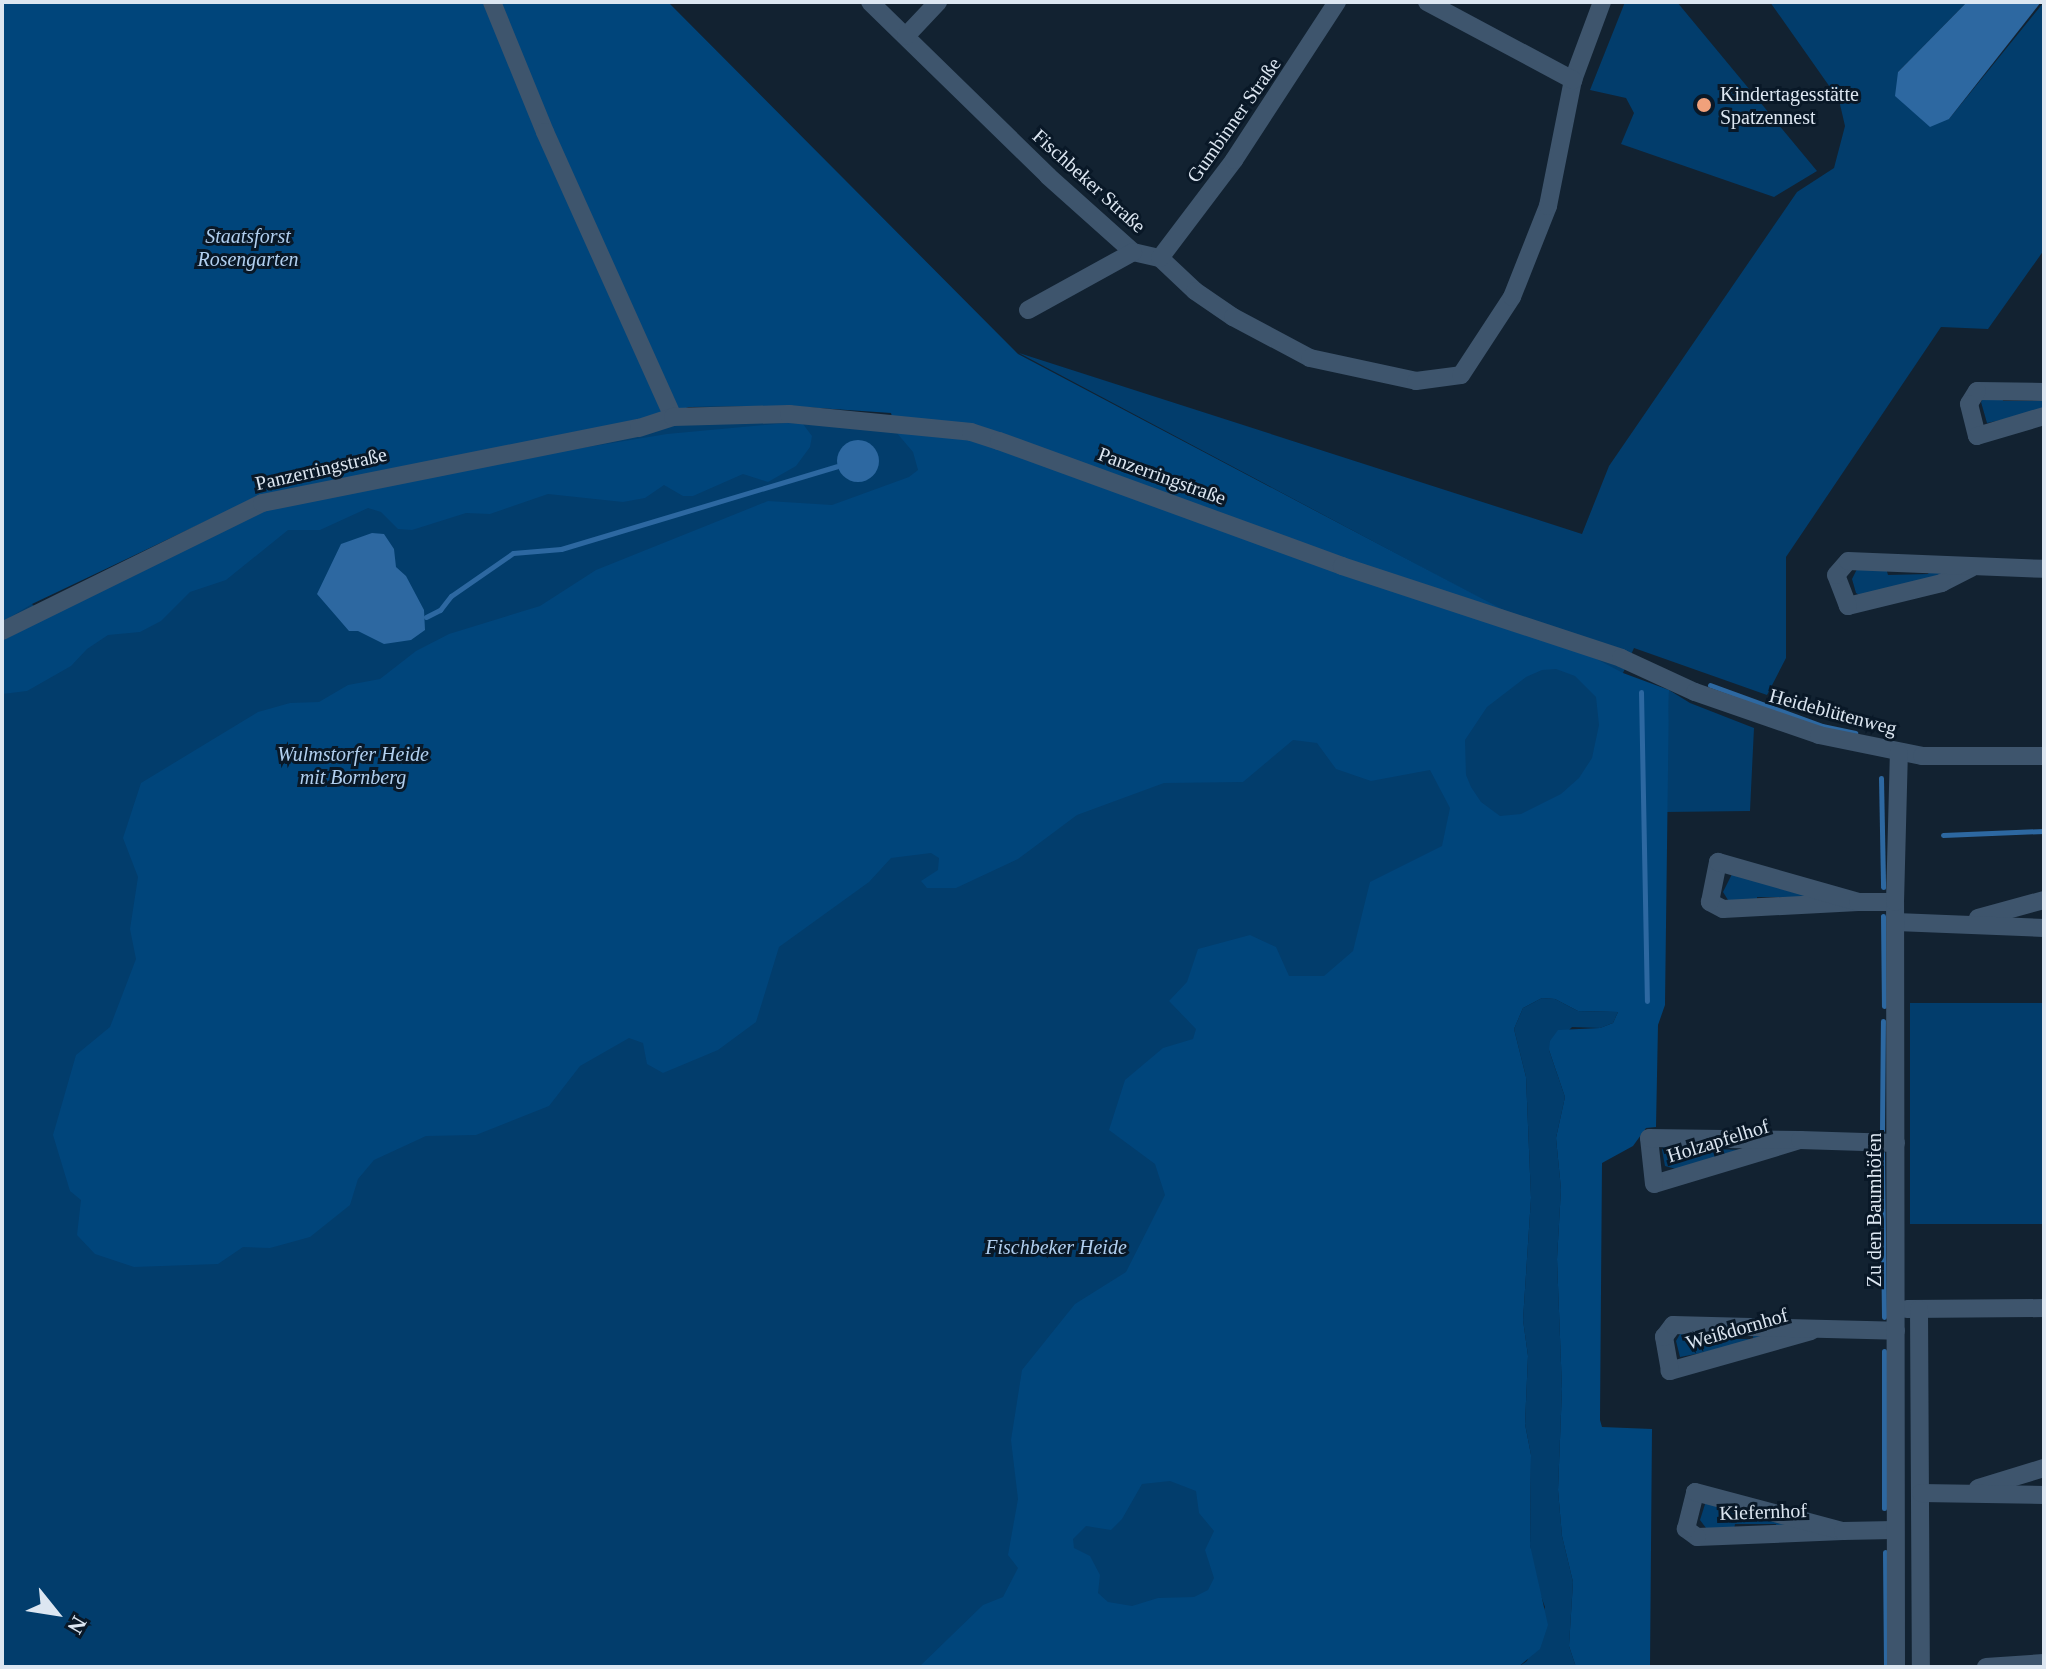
<!DOCTYPE html>
<meta charset="utf-8">
<style>
body{margin:0}
#map{position:relative;width:2046px;height:1669px;overflow:hidden;background:#122231;font-family:"Times New Roman",serif}
div>[style]{position:absolute}
.green>*{inset:0;background:#023d6c;transform-origin:0 0}
.forest>*{inset:0;background:#00457b}
.water>*{inset:0;background:#2d68a1}
.round{border-radius:50%}
.stream>*{height:5px;margin:-2.5px;padding:0 2.5px;transform-origin:2.5px;border-radius:2.5px;background:#2d68a1}
.street>*{height:18px;margin:-9px;padding:0 9px;transform-origin:9px;border-radius:9px;background:#3e556d}
.dots>*{width:22px;height:22px;translate:-50% -50%;box-sizing:border-box;border:4px solid #091827;border-radius:50%}
span{translate:-50% -50%;white-space:nowrap;text-align:center;line-height:1.15;-webkit-text-stroke:6px #091827;paint-order:stroke}
.poi-label{font-size:20px;color:#dce6f1}
.left{translate:0 -50%;text-align:left}
.street-label{font-size:20px;color:#dce6f1}
.park-label{font-size:20px;color:#b1cfef;font-style:italic}
.frame{position:absolute;inset:0;border:4px solid #dce6f1;pointer-events:none}
.north{position:absolute;left:16px;top:1573px;width:80px;height:80px;-webkit-text-stroke:6px #091827;paint-order:stroke;rotate:120deg;font-size:22px;font-weight:700;line-height:32px;text-align:center;color:#dce6f1}
.north::after{content:'';display:block;margin:auto;width:28px;height:36px;background:#dce6f1;clip-path:polygon(50% 0,100% 100%,50% 72%,0 100%)}
</style>
<div id="map">
<div class="green">
<div style="clip-path:polygon(1625px 2px,1677px 2px,1817px 171px,1774px 197px,1621px 144px,1634px 113px,1626px 98px,1590px 90px)"></div>
<div style="clip-path:polygon(1770px 2px,1967px 2px,1898px 72px,1949px 119px,2044px 2px,2044px 250px,1988px 329px,1941px 327px,1786px 557px,1786px 658px,1767px 695px,1634px 648px,1623px 673px,1616px 800px,1477px 871px,1425px 1667px,2px 1667px,2px 568px,38px 611px,262px 503px,673px 417px,911px 424px,1615px 670px,1019px 353px,1582px 534px,1609px 466px,1797px 192px,1834px 168px,1845px 126px,1839px 100px)"></div>
<div style="clip-path:polygon(2002px 396px,2003px 401px,2044px 401px,2044px 411px,1987px 423px,1981px 402px,1984px 397px)"></div>
<div style="clip-path:polygon(1886px 568px,1888px 575px,1928px 574px,1931px 568px,1942px 569px,1942px 577px,1861px 596px,1856px 593px,1852px 579px,1857px 569px)"></div>
<div style="clip-path:polygon(1669px 690px,1690px 703px,1754px 728px,1750px 811px,1665px 812px)"></div>
<div style="clip-path:polygon(1732px 874px,1812px 894px,1811px 902px,1799px 897px,1757px 897px,1757px 902px,1728px 900px,1723px 892px)"></div>
<div style="clip-path:polygon(1542px 998px,1555px 999px,1578px 1011px,1618px 1012px,1613px 1023px,1600px 1028px,1572px 1027px,1549px 1050px,1565px 1097px,1556px 1138px,1561px 1189px,1557px 1259px,1562px 1389px,1558px 1490px,1562px 1536px,1573px 1582px,1569px 1646px,1576px 1667px,1518px 1667px,1527px 1661px,1545px 1607px,1534px 1577px,1530px 1545px,1531px 1455px,1525px 1424px,1528px 1356px,1523px 1320px,1531px 1198px,1526px 1077px,1514px 1029px,1523px 1008px)"></div>
<div style="left:1910px;top:1003px;width:134px;height:221px"></div>
<div style="clip-path:polygon(1696px 1143px,1697px 1149px,1752px 1150px,1676px 1169px,1665px 1166px,1662px 1150px,1665px 1144px)"></div>
<div style="clip-path:polygon(1709px 1333px,1710px 1339px,1753px 1339px,1753px 1334px,1765px 1333px,1765px 1341px,1680px 1357px,1676px 1341px,1680px 1334px)"></div>
<div style="clip-path:polygon(1706px 1501px,1789px 1521px,1777px 1529px,1776px 1524px,1735px 1524px,1734px 1530px,1706px 1528px,1700px 1520px)"></div>
</div>
<div class="forest">
<div style="clip-path:polygon(evenodd,2px 2px,668px 2px,1018px 354px,1623px 673px,1669px 690px,1665px 1005px,1658px 1025px,1656px 1127px,1646px 1128px,1633px 1146px,1602px 1163px,1600px 1420px,1602px 1427px,1652px 1429px,1650px 1667px,1576px 1667px,1569px 1646px,1573px 1582px,1562px 1536px,1558px 1490px,1562px 1389px,1557px 1259px,1561px 1189px,1556px 1138px,1565px 1097px,1549px 1050px,1550px 1041px,1558px 1030px,1600px 1028px,1613px 1023px,1618px 1012px,1578px 1011px,1555px 999px,1542px 998px,1523px 1008px,1514px 1029px,1526px 1077px,1531px 1198px,1523px 1320px,1528px 1356px,1525px 1424px,1531px 1455px,1530px 1545px,1548px 1625px,1540px 1649px,1518px 1667px,919px 1667px,983px 1605px,1003px 1597px,1018px 1568px,1008px 1555px,1018px 1499px,1011px 1440px,1022px 1370px,1075px 1304px,1126px 1272px,1165px 1195px,1155px 1164px,1109px 1130px,1125px 1080px,1163px 1048px,1193px 1039px,1196px 1029px,1169px 1001px,1187px 982px,1198px 949px,1250px 935px,1276px 947px,1289px 976px,1324px 976px,1353px 951px,1370px 882px,1442px 846px,1450px 808px,1430px 770px,1371px 781px,1336px 769px,1317px 743px,1293px 740px,1243px 782px,1164px 783px,1077px 815px,1018px 859px,956px 888px,927px 888px,921px 881px,938px 870px,939px 858px,931px 853px,891px 858px,869px 882px,779px 947px,756px 1022px,718px 1050px,663px 1073px,647px 1064px,643px 1043px,629px 1038px,580px 1066px,549px 1106px,476px 1135px,426px 1136px,374px 1160px,358px 1179px,350px 1205px,310px 1237px,270px 1248px,243px 1247px,218px 1264px,134px 1267px,95px 1254px,77px 1235px,81px 1200px,70px 1191px,53px 1135px,76px 1055px,110px 1027px,136px 959px,130px 929px,138px 877px,123px 838px,141px 783px,258px 712px,290px 703px,319px 702px,348px 685px,380px 679px,416px 651px,449px 634px,540px 606px,596px 570px,768px 501px,832px 505px,909px 477px,918px 470px,913px 452px,896px 432px,891px 413px,789px 406px,689px 407px,640px 422px,259px 496px,32px 604px,2px 622px,2px 2px,1556px 669px,1575px 676px,1596px 697px,1599px 725px,1592px 758px,1579px 778px,1561px 794px,1521px 814px,1500px 816px,1481px 802px,1471px 787px,1466px 775px,1465px 740px,1487px 707px,1526px 677px,1542px 670px,1556px 669px,2px 2px,1170px 1481px,1196px 1491px,1199px 1513px,1214px 1531px,1205px 1550px,1214px 1578px,1208px 1590px,1194px 1597px,1158px 1598px,1132px 1606px,1108px 1602px,1098px 1593px,1100px 1575px,1090px 1556px,1074px 1548px,1073px 1539px,1086px 1526px,1111px 1530px,1122px 1519px,1142px 1484px,1170px 1481px)"></div>
<div style="clip-path:polygon(787px 423px,803px 424px,812px 436px,810px 447px,796px 466px,768px 482px,743px 474px,693px 496px,683px 496px,664px 485px,645px 498px,623px 502px,548px 494px,490px 514px,466px 513px,412px 530px,398px 529px,381px 512px,368px 508px,320px 530px,288px 530px,226px 580px,190px 592px,161px 621px,140px 632px,108px 635px,87px 649px,71px 666px,27px 691px,2px 694px,2px 640px,264px 509px,452px 469px,667px 434px)"></div>
</div>
<div class="water">
<div style="clip-path:polygon(1967px 2px,2041px 2px,1949px 119px,1930px 127px,1895px 96px,1898px 72px)"></div>
<div class="round" style="left:837px;top:440px;width:42px;height:42px"></div>
<div style="clip-path:polygon(372px 533px,384px 534px,394px 549px,396px 567px,406px 576px,424px 610px,425px 630px,411px 640px,384px 644px,358px 631px,349px 631px,317px 594px,341px 544px)"></div>
</div>
<div class="stream">
<div style="left:426px;top:617px;width:16px;rotate:-27deg"></div>
<div style="left:440px;top:610px;width:18px;rotate:-52deg"></div>
<div style="left:451px;top:596px;width:75px;rotate:-34.7deg"></div>
<div style="left:513px;top:553px;width:48px;rotate:-4.8deg"></div>
<div style="left:561px;top:549px;width:288px;rotate:-16.7deg"></div>
<div style="left:1710px;top:685px;width:119px;rotate:20.1deg"></div>
<div style="left:1822px;top:726px;width:34px;rotate:12deg"></div>
<div style="left:1641px;top:692px;width:309px;rotate:88.9deg"></div>
<div style="left:1881px;top:778px;width:109px;rotate:88.9deg"></div>
<div style="left:1943px;top:835px;width:101px;rotate:-2.3deg"></div>
<div style="left:1883px;top:916px;width:90px;rotate:89.4deg"></div>
<div style="left:1882px;top:1130px;width:109px;rotate:-89.5deg"></div>
<div style="left:1882px;top:1153px;width:164px;rotate:89.3deg"></div>
<div style="left:1884px;top:1351px;width:157px;rotate:90deg"></div>
<div style="left:1885px;top:1552px;width:115px;rotate:89.5deg"></div>
</div>
<div class="street">
<div style="left:492px;top:2px;width:140px;rotate:67.8deg"></div>
<div style="left:545px;top:132px;width:312px;rotate:65.8deg"></div>
<div style="left:870px;top:2px;width:249px;rotate:44.3deg"></div>
<div style="left:1048px;top:176px;width:114px;rotate:41.8deg"></div>
<div style="left:1133px;top:252px;width:28px;rotate:13deg"></div>
<div style="left:1160px;top:258px;width:48px;rotate:43.3deg"></div>
<div style="left:1195px;top:291px;width:46px;rotate:34.4deg"></div>
<div style="left:1233px;top:317px;width:87px;rotate:28deg"></div>
<div style="left:1310px;top:358px;width:108px;rotate:12.2deg"></div>
<div style="left:1416px;top:381px;width:45px;rotate:-7.6deg"></div>
<div style="left:1461px;top:375px;width:93px;rotate:-56.8deg"></div>
<div style="left:1512px;top:297px;width:98px;rotate:-68.4deg"></div>
<div style="left:1548px;top:206px;width:128px;rotate:-78.8deg"></div>
<div style="left:1573px;top:80px;width:83px;rotate:-69.6deg"></div>
<div style="left:1427px;top:2px;width:166px;rotate:28.1deg"></div>
<div style="left:906px;top:36px;width:47px;rotate:-46.7deg"></div>
<div style="left:1160px;top:258px;width:123px;rotate:-52.9deg"></div>
<div style="left:1234px;top:160px;width:189px;rotate:-56.9deg"></div>
<div style="left:1028px;top:310px;width:120px;rotate:-28.9deg"></div>
<div style="left:2044px;top:392px;width:67px;rotate:-179.1deg"></div>
<div style="left:1977px;top:391px;width:15px;rotate:122deg"></div>
<div style="left:1969px;top:404px;width:33px;rotate:76deg"></div>
<div style="left:1977px;top:436px;width:70px;rotate:-16.6deg"></div>
<div style="left:1971px;top:568px;width:33px;rotate:153deg"></div>
<div style="left:1942px;top:583px;width:97px;rotate:166.3deg"></div>
<div style="left:1848px;top:606px;width:33px;rotate:-111deg"></div>
<div style="left:1836px;top:575px;width:18px;rotate:-49deg"></div>
<div style="left:1848px;top:561px;width:196px;rotate:2.3deg"></div>
<div style="left:2px;top:631px;width:290px;rotate:-26.2deg"></div>
<div style="left:262px;top:503px;width:384px;rotate:-11.3deg"></div>
<div style="left:639px;top:428px;width:36px;rotate:-18deg"></div>
<div style="left:673px;top:417px;width:116px;rotate:-1.5deg"></div>
<div style="left:789px;top:414px;width:183px;rotate:5.6deg"></div>
<div style="left:971px;top:432px;width:29px;rotate:18deg"></div>
<div style="left:999px;top:441px;width:365px;rotate:20deg"></div>
<div style="left:1342px;top:566px;width:294px;rotate:18.2deg"></div>
<div style="left:1621px;top:658px;width:81px;rotate:24.7deg"></div>
<div style="left:1695px;top:692px;width:131px;rotate:19.1deg"></div>
<div style="left:1819px;top:735px;width:105px;rotate:11.5deg"></div>
<div style="left:1922px;top:756px;width:122px"></div>
<div style="left:1858px;top:902px;width:135px;rotate:177deg"></div>
<div style="left:1723px;top:909px;width:15px;rotate:-152deg"></div>
<div style="left:1710px;top:902px;width:41px;rotate:-78.7deg"></div>
<div style="left:1718px;top:862px;width:146px;rotate:15.9deg"></div>
<div style="left:1858px;top:902px;width:37px"></div>
<div style="left:1978px;top:918px;width:68px;rotate:-15.3deg"></div>
<div style="left:1896px;top:922px;width:148px;rotate:2.3deg"></div>
<div style="left:1800px;top:1140px;width:152px;rotate:163.2deg"></div>
<div style="left:1654px;top:1184px;width:46px;rotate:-96.2deg"></div>
<div style="left:1649px;top:1138px;width:151px;rotate:0.8deg"></div>
<div style="left:1800px;top:1140px;width:96px;rotate:1.8deg"></div>
<div style="left:1907px;top:1309px;width:137px;rotate:-0.4deg"></div>
<div style="left:1919px;top:1309px;width:358px;rotate:89.7deg"></div>
<div style="left:1811px;top:1331px;width:147px;rotate:164.2deg"></div>
<div style="left:1670px;top:1371px;width:35px;rotate:-100deg"></div>
<div style="left:1664px;top:1337px;width:15px;rotate:-53deg"></div>
<div style="left:1673px;top:1325px;width:223px;rotate:1.5deg"></div>
<div style="left:1978px;top:1488px;width:69px;rotate:-16.9deg"></div>
<div style="left:1921px;top:1493px;width:123px;rotate:0.9deg"></div>
<div style="left:1843px;top:1531px;width:146px;rotate:177.6deg"></div>
<div style="left:1697px;top:1537px;width:14px;rotate:-144deg"></div>
<div style="left:1686px;top:1529px;width:38px;rotate:-76deg"></div>
<div style="left:1695px;top:1492px;width:153px;rotate:14.8deg"></div>
<div style="left:1843px;top:1531px;width:51px;rotate:-1.1deg"></div>
<div style="left:1896px;top:1667px;width:765px;rotate:-90.07deg"></div>
<div style="left:1895px;top:902px;width:149px;rotate:-88.5deg"></div>
<div style="left:1986px;top:1667px;width:58px;rotate:-3.9deg"></div>
</div>
<div class="dots">
<div style="left:1704px;top:105px;background:#f1a17b"></div>
</div>
<div class="poi-label">
<span class="left" style="left:1720px;top:106px">Kindertagesstätte<br>Spatzennest</span>
</div>
<div class="street-label">
<span style="left:1234px;top:120px;rotate:-55deg">Gumbinner Straße</span>
<span style="left:1089px;top:181px;rotate:42deg">Fischbeker Straße</span>
<span style="left:321px;top:469px;rotate:-13deg">Panzerringstraße</span>
<span style="left:1162px;top:476px;rotate:20deg">Panzerringstraße</span>
<span style="left:1833px;top:712px;rotate:15deg">Heideblütenweg</span>
<span style="left:1718px;top:1141px;rotate:-17deg">Holzapfelhof</span>
<span style="left:1874px;top:1210px;rotate:-90deg">Zu den Baumhöfen</span>
<span style="left:1737px;top:1329px;rotate:-16deg">Weißdornhof</span>
<span style="left:1763px;top:1512px;rotate:-2deg">Kiefernhof</span>
</div>
<div class="park-label">
<span style="left:248px;top:248px">Staatsforst<br>Rosengarten</span>
<span style="left:353px;top:766px">Wulmstorfer Heide<br>mit Bornberg</span>
<span style="left:1056px;top:1247px">Fischbeker Heide</span>
</div>
<div class="frame"></div>
<div class="north">N</div>
</div>
